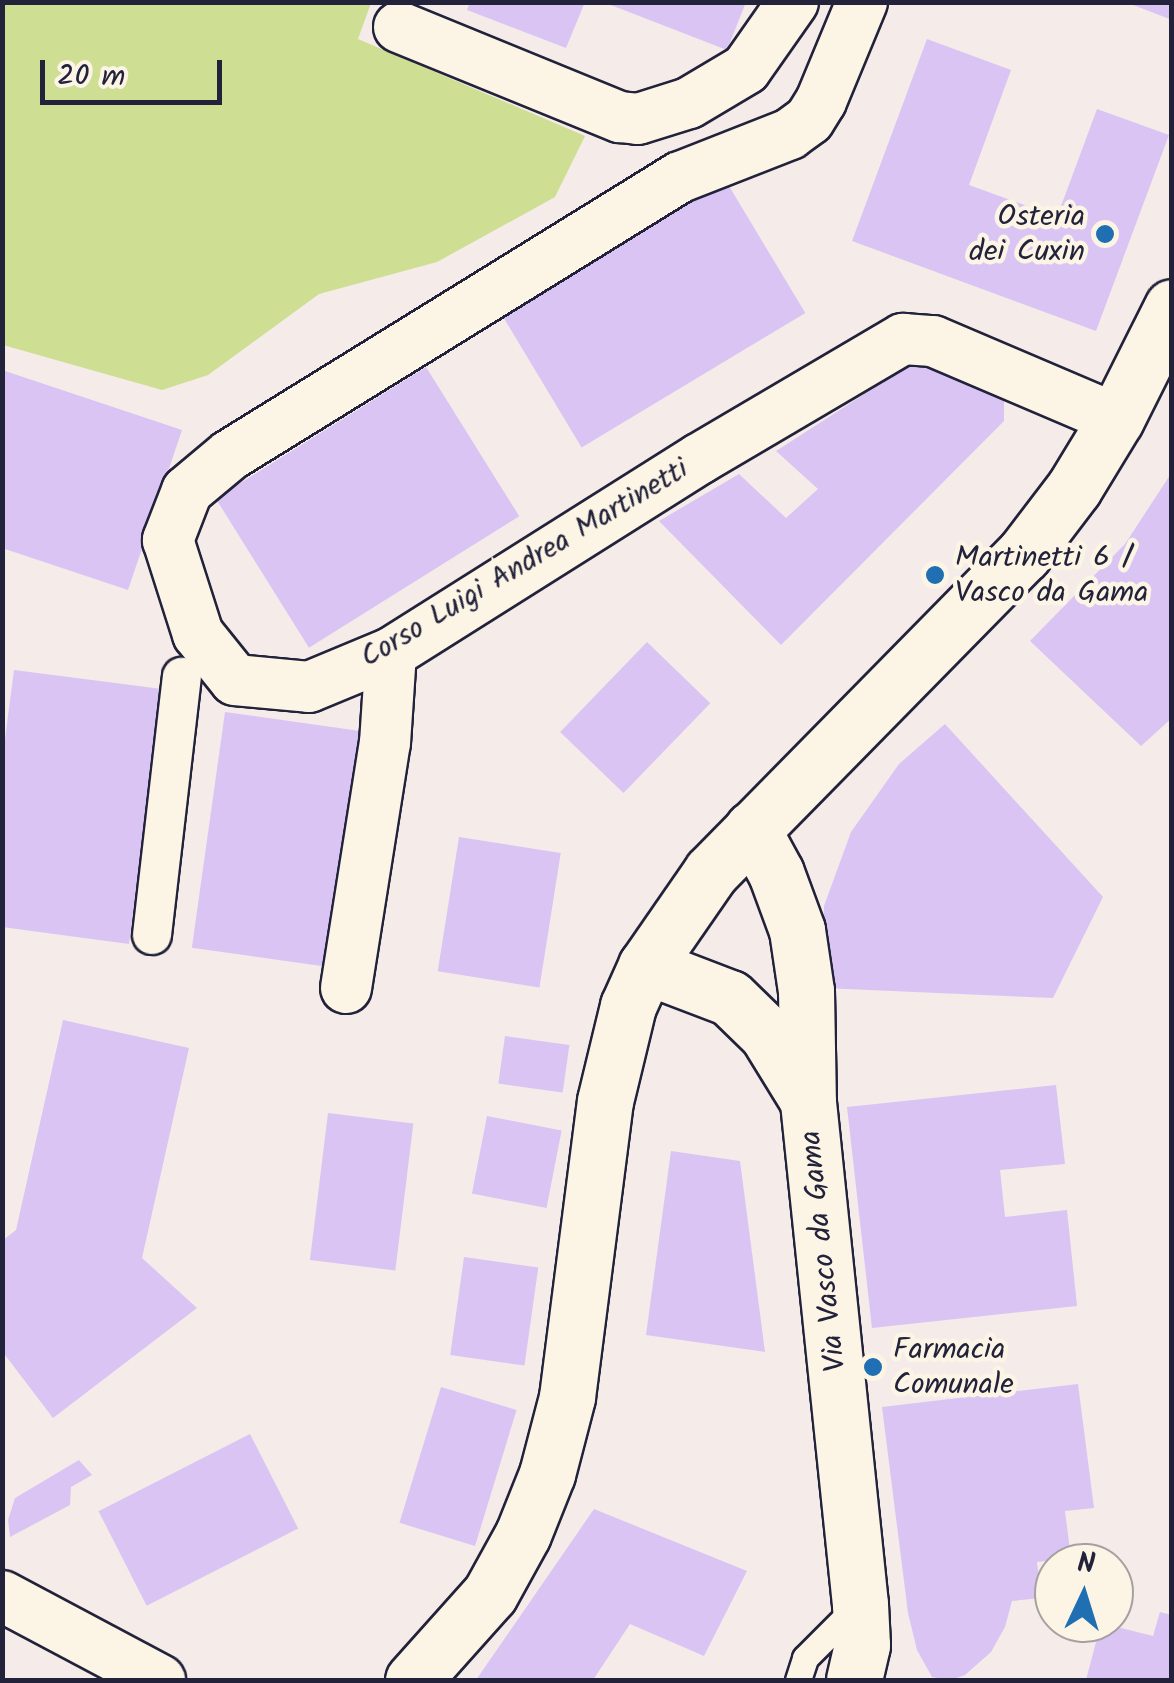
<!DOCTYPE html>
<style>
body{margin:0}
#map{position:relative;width:1174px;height:1683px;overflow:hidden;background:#f5ebe8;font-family:Kalam,sans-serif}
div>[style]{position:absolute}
.green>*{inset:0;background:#cede92}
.building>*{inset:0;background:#dac4f4;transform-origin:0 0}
.roads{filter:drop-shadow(2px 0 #22223b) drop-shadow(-2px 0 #22223b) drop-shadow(0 2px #22223b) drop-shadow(0 -2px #22223b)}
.service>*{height:25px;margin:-12.5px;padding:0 12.5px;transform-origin:12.5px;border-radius:12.5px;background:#fcf5e5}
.pedestrian>*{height:38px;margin:-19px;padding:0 19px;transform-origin:19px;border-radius:19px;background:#fcf5e5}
.minor>*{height:50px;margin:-25px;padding:0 25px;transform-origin:25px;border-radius:25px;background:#fcf5e5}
.tertiary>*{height:55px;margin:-27.5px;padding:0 27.5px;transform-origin:27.5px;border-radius:27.5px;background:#fcf5e5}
.dots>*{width:28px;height:28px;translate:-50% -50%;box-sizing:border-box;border:5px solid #fcf5e5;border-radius:50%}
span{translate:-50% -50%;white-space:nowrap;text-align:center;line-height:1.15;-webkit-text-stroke:9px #fcf5e5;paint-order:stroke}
.poi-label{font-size:30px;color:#22223b}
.right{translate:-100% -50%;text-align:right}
.left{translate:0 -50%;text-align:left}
.street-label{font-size:30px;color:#22223b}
.frame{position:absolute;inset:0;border:5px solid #22223b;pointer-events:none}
.north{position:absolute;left:1034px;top:1543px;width:100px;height:100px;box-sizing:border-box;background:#fcf5e5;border:2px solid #a5a1a1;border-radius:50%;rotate:4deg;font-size:28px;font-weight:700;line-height:40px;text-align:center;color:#22223b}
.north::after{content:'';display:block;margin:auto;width:35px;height:45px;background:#1f6fb2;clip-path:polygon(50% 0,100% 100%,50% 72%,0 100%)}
.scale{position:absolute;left:40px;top:60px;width:182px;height:45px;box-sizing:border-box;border:5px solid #22223b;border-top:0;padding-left:12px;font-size:30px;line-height:35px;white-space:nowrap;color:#22223b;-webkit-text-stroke:8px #fcf5e5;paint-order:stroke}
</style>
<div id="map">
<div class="green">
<div style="clip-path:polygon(2px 3px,371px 3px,358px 39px,585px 136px,555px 197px,437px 262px,319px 294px,208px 375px,162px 390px,3px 345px)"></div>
</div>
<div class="building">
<div style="clip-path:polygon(470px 2px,585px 2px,566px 48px,467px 10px)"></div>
<div style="clip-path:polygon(603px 2px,746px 2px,727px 50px)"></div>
<div style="clip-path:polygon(1128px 2px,1172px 2px,1172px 20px,1128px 3px)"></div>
<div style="clip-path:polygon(927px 39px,1011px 70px,969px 185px,1057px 217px,1097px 109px,1169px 135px,1096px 331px,852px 241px)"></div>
<div style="left:726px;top:181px;width:154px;height:261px;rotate:59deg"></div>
<div style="clip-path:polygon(919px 359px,1004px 394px,1004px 421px,781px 645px,659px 521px,739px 474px,786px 518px,818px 489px,776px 451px)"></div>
<div style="left:426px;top:367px;width:176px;height:248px;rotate:58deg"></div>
<div style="clip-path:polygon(5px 371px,182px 430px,128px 590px,2px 548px)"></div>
<div style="clip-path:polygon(1172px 472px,1172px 718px,1141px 746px,1030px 641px,1125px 544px)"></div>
<div style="left:647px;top:642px;width:88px;height:125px;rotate:44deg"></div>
<div style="clip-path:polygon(14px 670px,162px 689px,129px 944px,2px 927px,2px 762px)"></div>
<div style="left:225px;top:712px;width:147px;height:238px;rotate:8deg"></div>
<div style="clip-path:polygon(945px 724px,1103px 897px,1053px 998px,823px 988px,824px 906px,851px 832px,899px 764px)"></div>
<div style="left:459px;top:837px;width:103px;height:136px;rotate:9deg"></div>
<div style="clip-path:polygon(63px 1020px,189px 1048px,142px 1258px,197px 1308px,53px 1418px,2px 1351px,2px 1241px,16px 1230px)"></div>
<div style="left:505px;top:1036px;width:65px;height:48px;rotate:8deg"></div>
<div style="clip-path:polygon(1056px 1085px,1065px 1164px,1000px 1170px,1005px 1217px,1067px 1210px,1077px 1306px,872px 1328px,847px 1107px)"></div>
<div style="left:328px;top:1113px;width:86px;height:148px;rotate:7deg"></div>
<div style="left:487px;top:1116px;width:76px;height:79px;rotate:11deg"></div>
<div style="clip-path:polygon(671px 1151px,740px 1161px,765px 1352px,646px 1335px)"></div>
<div style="left:464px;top:1257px;width:75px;height:99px;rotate:8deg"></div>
<div style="clip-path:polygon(1078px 1384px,1094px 1508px,1065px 1511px,1071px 1558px,1037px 1562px,1041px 1598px,1012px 1601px,1005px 1627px,991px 1652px,965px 1675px,951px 1680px,932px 1677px,917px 1650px,908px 1613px,882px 1407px)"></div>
<div style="left:441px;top:1387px;width:79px;height:142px;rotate:17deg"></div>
<div style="left:250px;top:1434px;width:106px;height:170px;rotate:63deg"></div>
<div style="clip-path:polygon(79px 1460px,92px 1475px,71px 1487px,70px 1505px,10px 1537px,8px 1520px,15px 1498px)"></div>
<div style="clip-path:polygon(594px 1509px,747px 1571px,704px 1656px,630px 1624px,593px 1680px,476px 1680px)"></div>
<div style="clip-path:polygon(1160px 1612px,1172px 1615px,1172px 1680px,1086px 1680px,1101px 1623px,1153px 1636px)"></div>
</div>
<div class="roads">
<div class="service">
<div style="left:798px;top:1680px;width:23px;rotate:-72deg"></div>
<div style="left:805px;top:1658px;width:72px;rotate:-45deg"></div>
</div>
<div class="pedestrian">
<div style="left:152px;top:935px;width:260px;rotate:-83.4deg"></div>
</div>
<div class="minor">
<div style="left:862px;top:2px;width:107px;rotate:112.5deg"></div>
<div style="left:821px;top:101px;width:22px;rotate:122deg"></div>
<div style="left:809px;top:120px;width:24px;rotate:144deg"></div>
<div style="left:790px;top:134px;width:118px;rotate:158.6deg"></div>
<div style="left:680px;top:177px;width:529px;rotate:148.29deg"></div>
<div style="left:230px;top:455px;width:56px;rotate:140.1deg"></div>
<div style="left:187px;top:491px;width:53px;rotate:111.2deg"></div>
<div style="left:168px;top:540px;width:99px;rotate:72.3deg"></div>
<div style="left:198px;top:634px;width:59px;rotate:51.2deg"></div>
<div style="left:235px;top:680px;width:74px;rotate:5.4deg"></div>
<div style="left:309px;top:687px;width:89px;rotate:-22.5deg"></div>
<div style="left:391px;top:653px;width:364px;rotate:-32.2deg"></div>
<div style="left:699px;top:459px;width:237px;rotate:-30.5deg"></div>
<div style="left:903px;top:339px;width:30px;rotate:4deg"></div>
<div style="left:933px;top:341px;width:199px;rotate:23.1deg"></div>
<div style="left:399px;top:27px;width:239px;rotate:22.2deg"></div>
<div style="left:620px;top:117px;width:18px;rotate:6deg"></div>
<div style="left:638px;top:119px;width:53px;rotate:-17.4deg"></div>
<div style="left:689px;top:103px;width:66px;rotate:-30.8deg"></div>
<div style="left:746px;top:69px;width:82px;rotate:-55deg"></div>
<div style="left:346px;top:988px;width:248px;rotate:-81deg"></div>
<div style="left:385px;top:743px;width:90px;rotate:-86.2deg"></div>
<div style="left:2px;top:1596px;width:179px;rotate:28deg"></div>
</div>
<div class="tertiary">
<div style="left:752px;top:829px;width:50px;rotate:61.4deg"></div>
<div style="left:776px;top:873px;width:61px;rotate:69.8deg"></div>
<div style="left:797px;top:930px;width:62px;rotate:81.6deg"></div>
<div style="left:806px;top:991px;width:111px;rotate:89deg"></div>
<div style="left:808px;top:1102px;width:505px;rotate:84.09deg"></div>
<div style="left:860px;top:1604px;width:41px;rotate:87.2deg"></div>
<div style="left:862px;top:1645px;width:36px;rotate:103deg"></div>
<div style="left:646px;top:966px;width:90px;rotate:20.9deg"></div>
<div style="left:730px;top:998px;width:52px;rotate:44.2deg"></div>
<div style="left:767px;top:1034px;width:76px;rotate:58.4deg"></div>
<div style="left:413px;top:1680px;width:115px;rotate:-48.2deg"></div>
<div style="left:490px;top:1594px;width:68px;rotate:-61.2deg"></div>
<div style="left:523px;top:1534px;width:65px;rotate:-68.2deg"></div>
<div style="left:547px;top:1474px;width:80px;rotate:-75.4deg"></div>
<div style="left:567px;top:1397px;width:298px;rotate:-82.7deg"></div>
<div style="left:605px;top:1101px;width:98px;rotate:-76.4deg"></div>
<div style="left:628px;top:1006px;width:44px;rotate:-65.8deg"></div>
<div style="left:646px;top:966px;width:114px;rotate:-55.3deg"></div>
<div style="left:711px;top:872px;width:445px;rotate:-45.5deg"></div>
<div style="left:1023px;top:555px;width:84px;rotate:-52.7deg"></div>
<div style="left:1074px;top:488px;width:81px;rotate:-58.7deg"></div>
<div style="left:1116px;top:419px;width:125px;rotate:-63.4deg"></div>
</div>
</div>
<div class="dots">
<div style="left:1105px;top:234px;background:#1f6fb2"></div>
<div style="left:935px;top:575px;background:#1f6fb2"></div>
<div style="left:873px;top:1367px;background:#1f6fb2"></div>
</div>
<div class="poi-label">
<span class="right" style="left:1085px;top:234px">Osteria<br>dei Cuxin</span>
<span class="left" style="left:955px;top:575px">Martinetti 6 /<br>Vasco da Gama</span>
<span class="left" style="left:893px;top:1367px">Farmacia<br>Comunale</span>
</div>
<div class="street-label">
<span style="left:525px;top:564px;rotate:-31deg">Corso Luigi Andrea Martinetti</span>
<span style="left:824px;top:1251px;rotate:-96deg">Via Vasco da Gama</span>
</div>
<div class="frame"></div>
<div class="north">N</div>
<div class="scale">20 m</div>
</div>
